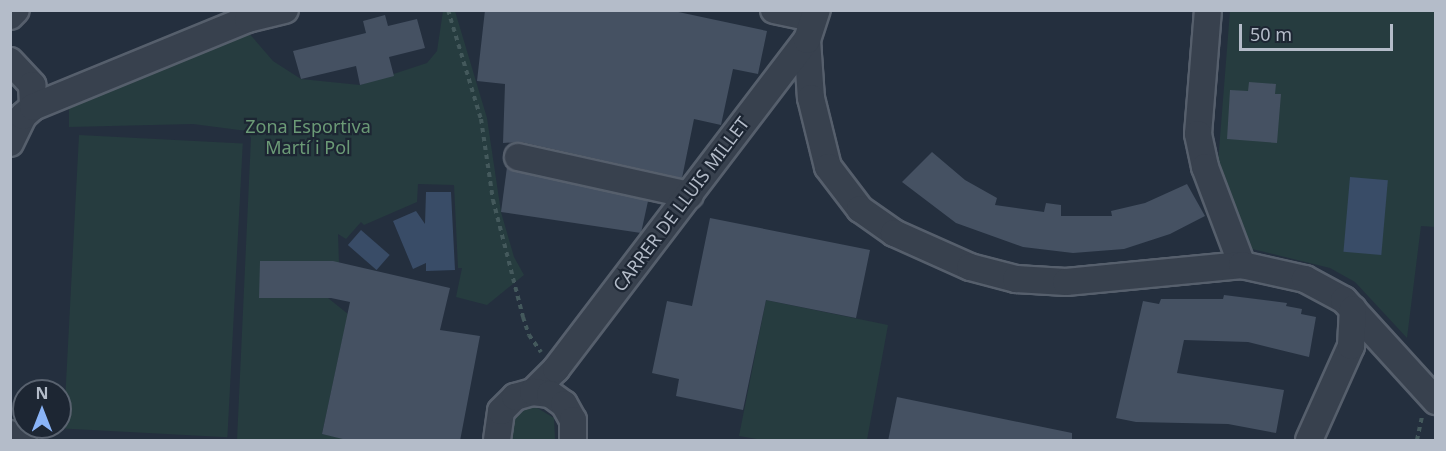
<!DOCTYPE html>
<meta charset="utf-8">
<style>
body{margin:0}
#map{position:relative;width:1446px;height:451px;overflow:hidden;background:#242f3e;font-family:"Noto Sans",sans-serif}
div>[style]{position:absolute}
.green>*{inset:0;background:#263c3f;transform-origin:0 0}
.water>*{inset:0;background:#394c67;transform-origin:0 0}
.building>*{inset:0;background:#455162}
.path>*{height:4px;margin-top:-2px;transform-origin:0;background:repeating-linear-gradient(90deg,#44595c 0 4.5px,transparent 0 9px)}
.roads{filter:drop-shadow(2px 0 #565f6c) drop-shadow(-2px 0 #565f6c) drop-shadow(0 2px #565f6c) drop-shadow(0 -2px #565f6c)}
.minor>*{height:26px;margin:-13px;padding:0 13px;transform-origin:13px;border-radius:13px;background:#38414e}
span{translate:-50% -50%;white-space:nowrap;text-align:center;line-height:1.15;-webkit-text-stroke:4.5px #1d2633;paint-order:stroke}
.park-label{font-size:18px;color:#6b9a76}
.street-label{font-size:18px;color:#b4bcc9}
.frame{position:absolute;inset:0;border:12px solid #b4bcc9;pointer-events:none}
.north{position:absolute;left:12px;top:379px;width:60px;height:60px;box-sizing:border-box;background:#1d2633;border:2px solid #59626f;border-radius:50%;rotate:0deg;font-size:16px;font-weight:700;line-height:24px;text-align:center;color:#b4bcc9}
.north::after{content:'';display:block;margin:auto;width:21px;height:27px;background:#8ab4f8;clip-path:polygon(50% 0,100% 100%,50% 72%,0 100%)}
.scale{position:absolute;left:1239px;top:24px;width:154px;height:27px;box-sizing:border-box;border:3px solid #b4bcc9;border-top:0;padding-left:8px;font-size:18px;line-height:21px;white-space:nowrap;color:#b4bcc9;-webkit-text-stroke:4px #1d2633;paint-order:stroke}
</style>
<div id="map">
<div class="green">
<div style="clip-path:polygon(443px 11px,455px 11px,487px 118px,501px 212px,514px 257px,524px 275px,487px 305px,456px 297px,462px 268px,458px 268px,454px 185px,418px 184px,417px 202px,364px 225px,361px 222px,346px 239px,338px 234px,339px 263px,328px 298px,348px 314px,322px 434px,351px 440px,237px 440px,251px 138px,247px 131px,193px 124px,69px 127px,69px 105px,248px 32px,273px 61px,301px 79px,360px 85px,427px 63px,437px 51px)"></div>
<div style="clip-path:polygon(1230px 11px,1435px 11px,1435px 227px,1421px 226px,1407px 338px,1355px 282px,1330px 268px,1248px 248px,1218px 163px)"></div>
<div style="left:79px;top:135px;width:164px;height:294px;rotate:3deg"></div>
<div style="clip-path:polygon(766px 300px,888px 325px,867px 440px,763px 440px,739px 436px)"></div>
<div style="clip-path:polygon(534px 406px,554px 418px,555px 440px,511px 440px,509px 426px,514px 415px)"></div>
</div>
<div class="water">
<div style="left:1350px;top:177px;width:38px;height:75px;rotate:5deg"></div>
<div style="clip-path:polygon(426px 192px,451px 192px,455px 270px,426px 271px,426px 263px,413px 269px,393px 221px,416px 211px,425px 224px)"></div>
<div style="left:361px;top:230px;width:38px;height:20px;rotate:41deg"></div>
</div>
<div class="building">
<div style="clip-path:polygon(485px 10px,669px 10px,767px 31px,758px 74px,733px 69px,721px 125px,694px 119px,682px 178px,521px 142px,503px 143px,505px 84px,477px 81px)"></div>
<div style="clip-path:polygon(385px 15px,388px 26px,417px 19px,425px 48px,389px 57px,394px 76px,360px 85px,356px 66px,301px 79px,293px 51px,366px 33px,363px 21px)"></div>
<div style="clip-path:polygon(1249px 82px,1276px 84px,1275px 94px,1281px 94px,1277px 143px,1227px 139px,1230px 90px,1248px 91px)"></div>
<div style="clip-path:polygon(932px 152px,965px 180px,997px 198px,995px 205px,1044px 212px,1046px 203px,1061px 205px,1061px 216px,1112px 216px,1111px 211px,1145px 203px,1187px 184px,1205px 216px,1170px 234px,1124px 249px,1073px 253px,1023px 247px,956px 223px,902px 182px)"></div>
<div style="clip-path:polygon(507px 167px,648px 201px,641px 233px,501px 212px)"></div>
<div style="clip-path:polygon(710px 218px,870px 250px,856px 318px,766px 300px,743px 410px,676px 396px,679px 379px,652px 373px,667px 301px,692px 306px)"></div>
<div style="clip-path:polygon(260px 261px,333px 261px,450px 288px,440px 330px,480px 336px,460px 441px,351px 441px,322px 434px,350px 302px,331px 298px,259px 298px)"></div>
<div style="clip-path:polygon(1224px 295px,1287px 303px,1286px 306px,1302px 309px,1301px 314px,1316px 317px,1309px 357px,1248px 342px,1184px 340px,1177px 373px,1284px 390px,1276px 433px,1228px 424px,1136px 422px,1116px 418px,1143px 301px,1159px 304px,1161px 299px,1223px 299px)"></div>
<div style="clip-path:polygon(897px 397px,1072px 433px,1072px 441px,888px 441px)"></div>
</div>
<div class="path">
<div style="left:448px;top:10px;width:114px;rotate:73.2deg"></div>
<div style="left:481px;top:119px;width:82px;rotate:81.6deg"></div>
<div style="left:493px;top:200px;width:121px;rotate:75.6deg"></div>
<div style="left:523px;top:317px;width:19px;rotate:72deg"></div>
<div style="left:529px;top:335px;width:21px;rotate:55deg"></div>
<div style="left:1417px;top:440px;width:25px;rotate:-78deg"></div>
</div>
<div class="roads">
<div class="minor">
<div style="left:774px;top:10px;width:39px;rotate:12deg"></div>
<div style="left:1208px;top:10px;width:124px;rotate:94.6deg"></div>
<div style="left:1198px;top:134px;width:34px;rotate:78deg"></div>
<div style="left:1205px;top:167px;width:105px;rotate:69.3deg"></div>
<div style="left:10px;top:16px;width:8px;rotate:-45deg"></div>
<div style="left:807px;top:40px;width:58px;rotate:86.1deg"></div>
<div style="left:811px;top:98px;width:71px;rotate:76.2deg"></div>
<div style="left:828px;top:167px;width:53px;rotate:52.7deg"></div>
<div style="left:860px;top:209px;width:42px;rotate:35.2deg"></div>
<div style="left:894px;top:233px;width:83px;rotate:24.1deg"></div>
<div style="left:970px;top:267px;width:48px;rotate:14.6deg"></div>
<div style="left:1016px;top:279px;width:50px;rotate:3.4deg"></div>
<div style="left:1066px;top:282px;width:177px;rotate:-5.5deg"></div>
<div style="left:1242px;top:265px;width:65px;rotate:12.5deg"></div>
<div style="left:1305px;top:279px;width:44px;rotate:28.3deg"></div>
<div style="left:1344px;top:300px;width:137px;rotate:47.7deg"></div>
<div style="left:10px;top:61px;width:33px;rotate:47deg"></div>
<div style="left:32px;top:85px;width:22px;rotate:87deg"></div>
<div style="left:10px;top:143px;width:30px;rotate:-64deg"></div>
<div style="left:23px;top:116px;width:13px;rotate:-42deg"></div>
<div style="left:33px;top:107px;width:232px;rotate:-22.3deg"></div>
<div style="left:248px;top:19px;width:38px;rotate:-14deg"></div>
<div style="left:518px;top:157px;width:176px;rotate:12.5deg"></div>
<div style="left:533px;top:392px;width:33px;rotate:-45deg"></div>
<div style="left:556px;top:369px;width:414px;rotate:-52.7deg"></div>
<div style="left:807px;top:40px;width:32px;rotate:-72deg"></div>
<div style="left:10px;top:434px;width:14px;rotate:25deg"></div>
<div style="left:497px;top:440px;width:29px;rotate:-82deg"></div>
<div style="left:501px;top:411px;width:20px;rotate:-45deg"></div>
<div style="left:515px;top:397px;width:19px;rotate:-16deg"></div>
<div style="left:533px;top:392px;width:17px;rotate:7deg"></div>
<div style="left:550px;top:394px;width:17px;rotate:36deg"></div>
<div style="left:564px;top:404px;width:18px;rotate:61deg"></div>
<div style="left:573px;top:420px;width:20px;rotate:90deg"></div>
<div style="left:1309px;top:440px;width:103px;rotate:-65.9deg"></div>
<div style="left:1351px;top:346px;width:37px;rotate:-87deg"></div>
</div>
</div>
<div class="park-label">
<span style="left:308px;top:137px">Zona Esportiva<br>Martí i Pol</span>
</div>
<div class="street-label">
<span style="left:681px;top:204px;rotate:-53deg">CARRER DE LLUIS MILLET</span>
</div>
<div class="frame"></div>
<div class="north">N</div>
<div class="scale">50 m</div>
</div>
